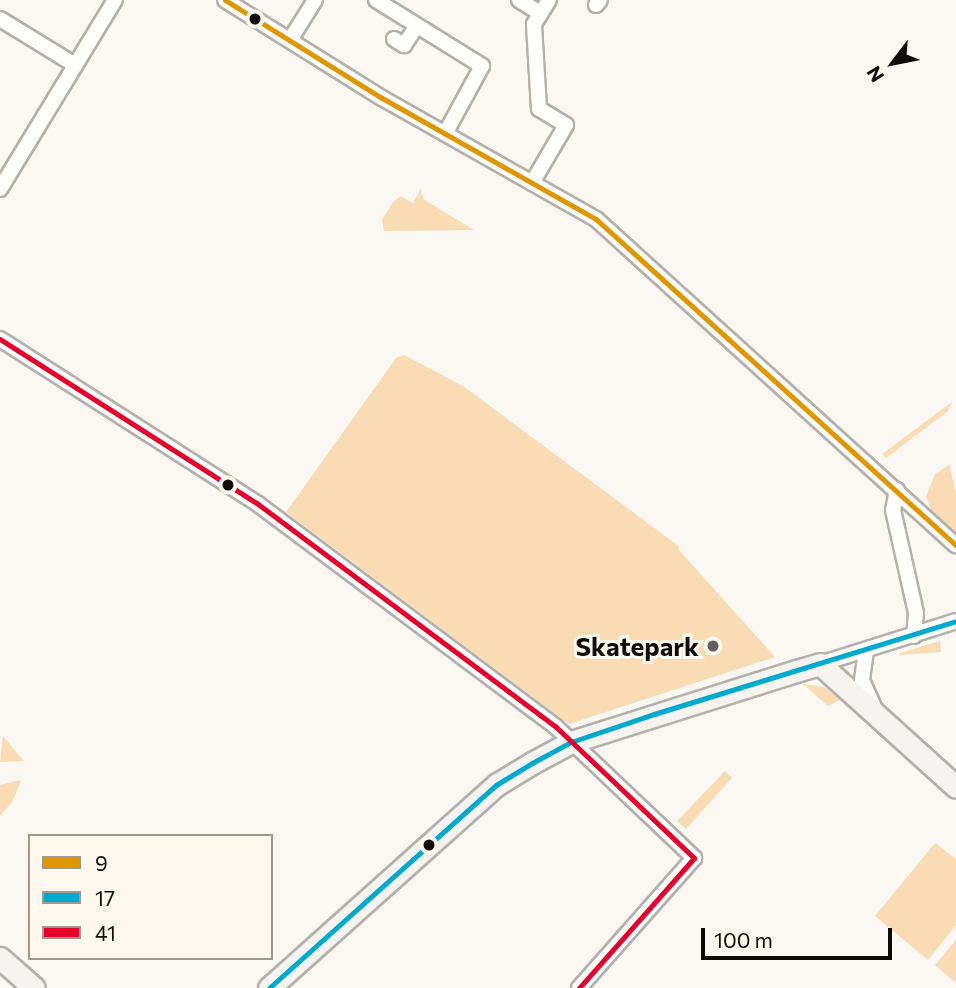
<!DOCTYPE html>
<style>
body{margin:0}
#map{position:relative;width:956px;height:988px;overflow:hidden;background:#fbf7f2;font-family:Commissioner,sans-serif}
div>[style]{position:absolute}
.green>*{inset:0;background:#f9dcb3}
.roads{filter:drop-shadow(2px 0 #b4b0aa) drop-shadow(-2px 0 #b4b0aa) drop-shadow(0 2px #b4b0aa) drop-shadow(0 -2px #b4b0aa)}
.minor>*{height:14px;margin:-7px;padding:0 7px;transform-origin:7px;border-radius:7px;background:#fefefd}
.secondary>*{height:21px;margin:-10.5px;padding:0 10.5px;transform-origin:10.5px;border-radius:10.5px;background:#f6f4f0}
.bus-1>*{height:5px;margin:-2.5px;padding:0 2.5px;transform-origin:2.5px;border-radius:2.5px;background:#e09601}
.bus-2>*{height:5px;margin:-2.5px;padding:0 2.5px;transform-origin:2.5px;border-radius:2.5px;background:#00a9ce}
.bus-3>*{height:5px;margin:-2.5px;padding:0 2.5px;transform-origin:2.5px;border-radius:2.5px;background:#e4002b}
.dots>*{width:19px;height:19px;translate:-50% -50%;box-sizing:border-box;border:4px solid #fff8ee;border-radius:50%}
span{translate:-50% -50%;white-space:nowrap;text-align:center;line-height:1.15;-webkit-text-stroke:6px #fff8ee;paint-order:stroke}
.poi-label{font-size:26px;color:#0f0b06;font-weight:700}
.right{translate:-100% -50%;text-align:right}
.legend{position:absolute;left:28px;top:834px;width:245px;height:126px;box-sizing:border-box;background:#fff8ee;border:2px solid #9f9991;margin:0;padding:9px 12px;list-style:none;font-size:21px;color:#0f0b06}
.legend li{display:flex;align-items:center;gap:14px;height:35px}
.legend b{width:35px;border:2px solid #9f9991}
.north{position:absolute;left:858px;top:28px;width:70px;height:70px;-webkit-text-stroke:5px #fff8ee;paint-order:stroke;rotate:238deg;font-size:19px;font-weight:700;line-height:28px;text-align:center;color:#0f0b06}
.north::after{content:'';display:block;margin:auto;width:24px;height:32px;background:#0f0b06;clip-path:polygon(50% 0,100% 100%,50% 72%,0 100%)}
.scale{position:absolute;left:701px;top:928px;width:191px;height:32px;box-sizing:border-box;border:4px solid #0f0b06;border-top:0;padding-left:9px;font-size:21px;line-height:24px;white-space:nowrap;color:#0f0b06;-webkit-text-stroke:5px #fff8ee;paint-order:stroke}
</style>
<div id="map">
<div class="green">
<div style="clip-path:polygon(421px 188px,423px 199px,474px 230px,384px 231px,382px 220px,393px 202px,401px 196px,413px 203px)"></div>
<div style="clip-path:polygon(404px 355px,463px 386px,680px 547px,678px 549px,775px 657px,569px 724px,286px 512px,396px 358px)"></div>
<div style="clip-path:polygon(952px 402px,948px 411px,886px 458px,882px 454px)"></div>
<div style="clip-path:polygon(949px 465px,956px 492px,956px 535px,932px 512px,926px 497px,935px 474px)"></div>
<div style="clip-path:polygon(940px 641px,941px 652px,899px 655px,900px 653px)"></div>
<div style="clip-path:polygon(803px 684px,824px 687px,842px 699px,828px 706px)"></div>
<div style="clip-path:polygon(3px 736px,24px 761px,0 762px)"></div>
<div style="clip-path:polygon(725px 771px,732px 778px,686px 829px,677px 821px)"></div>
<div style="clip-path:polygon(21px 780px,13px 801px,0 816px,0 785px)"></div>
<div style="clip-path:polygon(935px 843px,956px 859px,956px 925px,928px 960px,875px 916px)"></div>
<div style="clip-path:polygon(956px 940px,956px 983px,935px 965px)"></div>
</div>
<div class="roads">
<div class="minor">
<div style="left:225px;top:0;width:185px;rotate:32deg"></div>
<div style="left:382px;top:98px;width:246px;rotate:29.5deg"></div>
<div style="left:596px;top:219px;width:486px;rotate:42.2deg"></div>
<div style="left:376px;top:0;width:125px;rotate:31.9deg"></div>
<div style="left:482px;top:66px;width:77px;rotate:118.6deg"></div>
<div style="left:519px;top:0;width:25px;rotate:32deg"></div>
<div style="left:596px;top:5px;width:6px;rotate:-51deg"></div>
<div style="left:0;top:19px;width:88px;rotate:31.5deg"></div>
<div style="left:394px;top:39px;width:12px;rotate:31deg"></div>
<div style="left:404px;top:45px;width:23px;rotate:-56deg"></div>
<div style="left:290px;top:40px;width:47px;rotate:-58deg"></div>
<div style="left:532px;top:183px;width:67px;rotate:-59.6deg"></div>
<div style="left:566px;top:125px;width:31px;rotate:-149deg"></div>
<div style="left:539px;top:109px;width:85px;rotate:-93.4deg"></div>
<div style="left:534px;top:24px;width:28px;rotate:-58deg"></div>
<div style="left:0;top:189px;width:221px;rotate:-58.7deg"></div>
<div style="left:0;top:339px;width:306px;rotate:32.6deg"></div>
<div style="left:258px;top:504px;width:371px;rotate:36.8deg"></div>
<div style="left:555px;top:726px;width:192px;rotate:43.5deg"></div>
<div style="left:694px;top:858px;width:174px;rotate:131.5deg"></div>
<div style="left:897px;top:490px;width:20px;rotate:101deg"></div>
<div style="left:893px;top:510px;width:106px;rotate:77.4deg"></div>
<div style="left:916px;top:613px;width:23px;rotate:95deg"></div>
<div style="left:866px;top:651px;width:29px;rotate:98deg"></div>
<div style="left:862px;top:680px;width:36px;rotate:66deg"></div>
<div style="left:820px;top:664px;width:143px;rotate:-17.5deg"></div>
</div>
<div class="secondary">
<div style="left:0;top:958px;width:45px;rotate:41.4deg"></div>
<div style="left:269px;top:988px;width:305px;rotate:-41.8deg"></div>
<div style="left:496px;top:785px;width:42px;rotate:-31.4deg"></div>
<div style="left:532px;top:763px;width:44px;rotate:-28.3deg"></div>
<div style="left:571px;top:742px;width:236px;rotate:-17.5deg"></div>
<div style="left:796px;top:671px;width:25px;rotate:-16deg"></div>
<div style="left:820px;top:664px;width:183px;rotate:42.1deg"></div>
</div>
</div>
<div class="bus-1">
<div style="left:225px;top:0;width:185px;rotate:32deg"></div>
<div style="left:382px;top:98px;width:246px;rotate:29.5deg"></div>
<div style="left:596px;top:219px;width:486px;rotate:42.2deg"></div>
</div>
<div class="bus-2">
<div style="left:269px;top:988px;width:305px;rotate:-41.8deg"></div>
<div style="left:496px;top:785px;width:42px;rotate:-31.4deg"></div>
<div style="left:532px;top:763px;width:44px;rotate:-28.3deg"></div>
<div style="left:571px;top:742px;width:88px;rotate:-18.6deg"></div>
<div style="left:654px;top:714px;width:316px;rotate:-17.1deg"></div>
</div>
<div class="bus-3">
<div style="left:0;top:339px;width:306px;rotate:32.6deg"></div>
<div style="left:258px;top:504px;width:371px;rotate:36.8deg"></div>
<div style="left:555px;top:726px;width:192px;rotate:43.5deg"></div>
<div style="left:694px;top:858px;width:174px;rotate:131.5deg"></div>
</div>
<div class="dots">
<div style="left:255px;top:19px;background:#0f0b06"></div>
<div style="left:228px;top:485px;background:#0f0b06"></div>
<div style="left:713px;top:646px;background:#625e59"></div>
<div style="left:429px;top:845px;background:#0f0b06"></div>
</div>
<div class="poi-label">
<span class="right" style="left:699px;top:646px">Skatepark</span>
</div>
<ul class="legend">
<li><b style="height:9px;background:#e09601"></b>9</li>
<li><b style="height:9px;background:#00a9ce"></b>17</li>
<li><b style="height:9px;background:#e4002b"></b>41</li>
</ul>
<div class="north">N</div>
<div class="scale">100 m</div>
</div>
